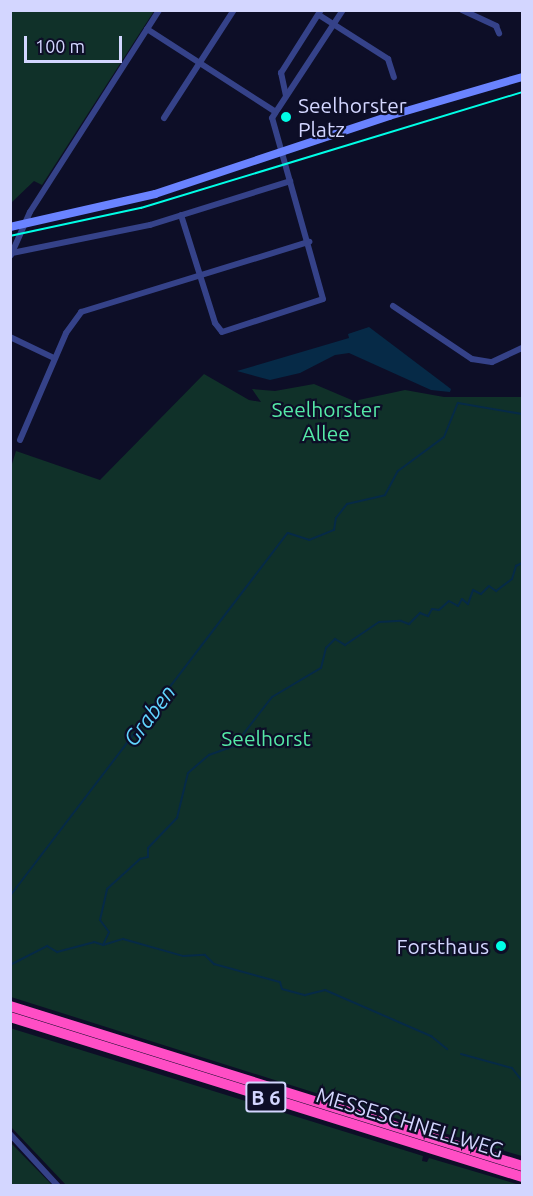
<!DOCTYPE html>
<style>
body{margin:0}
#map{position:relative;width:533px;height:1196px;overflow:hidden;background:#0d0e27;font-family:Ubuntu,sans-serif}
div>[style]{position:absolute}
.green>*{inset:0;background:#103129}
.water>*{inset:0;background:#062a47}
.stream>*{height:2px;margin:-1px;padding:0 1px;transform-origin:1px;border-radius:1px;background:#062a47}
.street>*{height:6px;margin:-3px;padding:0 3px;transform-origin:3px;border-radius:3px;background:#354289}
.secondary>*{height:8px;margin:-4px;padding:0 4px;transform-origin:4px;border-radius:4px;background:#6a83ff}
.highway>*{height:10px;margin:-5px;padding:0 5px;transform-origin:5px;border-radius:5px;background:#ff4ec5}
.tram>*{height:1.5px;margin:-0.75px;padding:0 0.75px;transform-origin:0.75px;border-radius:0.75px;background:#00fee6}
.dots>*{width:16px;height:16px;translate:-50% -50%;box-sizing:border-box;border:3px solid #0d0e27;border-radius:50%}
span{translate:-50% -50%;white-space:nowrap;text-align:center;line-height:1.15;-webkit-text-stroke:4.5px #0d0e27;paint-order:stroke}
.shield-label span{padding:2px 4px;background:#0d0e27;border:2px solid;border-radius:4px;-webkit-text-stroke-width:0}
.shield-label{font-size:20px;color:#d3d6ff;font-weight:700}
.poi-label{font-size:21px;color:#d3d6ff}
.left{translate:0 -50%;text-align:left}
.right{translate:-100% -50%;text-align:right}
.park-label{font-size:21px;color:#55e9a7}
.street-label{font-size:21px;color:#d3d6ff}
.water-label{font-size:22px;color:#61d5ff;font-style:italic}
.frame{position:absolute;inset:0;border:12px solid #d3d6ff;pointer-events:none}
.scale{position:absolute;left:24px;top:36px;width:98px;height:27px;box-sizing:border-box;border:3px solid #d3d6ff;border-top:0;padding-left:8px;font-size:18px;line-height:21px;white-space:nowrap;color:#d3d6ff;-webkit-text-stroke:4px #0d0e27;paint-order:stroke}
</style>
<div id="map">
<div class="green">
<div style="clip-path:polygon(11px 10px,154px 11px,42px 185px,34px 181px,11px 203px)"></div>
<div style="clip-path:polygon(204px 374px,249px 400px,261px 402px,252px 389px,275px 391px,314px 384px,354px 401px,405px 390px,444px 397px,522px 397px,522px 1156px,437px 1131px,438px 1124px,432px 1123px,430px 1129px,11px 997px,11px 467px,16px 451px,100px 480px)"></div>
<div style="clip-path:polygon(10px 1028px,423px 1156px,422px 1161px,427px 1162px,429px 1158px,520px 1185px,66px 1185px,11px 1127px)"></div>
<div style="clip-path:polygon(10px 1143px,11px 1143px,52px 1185px,11px 1185px)"></div>
</div>
<div class="water">
<div style="clip-path:polygon(369px 327px,451px 389px,450px 392px,431px 390px,349px 353px,335px 355px,300px 373px,270px 380px,237px 371px,349px 338px,348px 334px)"></div>
</div>
<div class="stream">
<div style="left:10px;top:896px;width:457px;rotate:-52.6deg"></div>
<div style="left:288px;top:533px;width:22px;rotate:18deg"></div>
<div style="left:309px;top:540px;width:27px;rotate:-22deg"></div>
<div style="left:334px;top:530px;width:12px;rotate:-81deg"></div>
<div style="left:336px;top:518px;width:18px;rotate:-52deg"></div>
<div style="left:347px;top:504px;width:39px;rotate:-13deg"></div>
<div style="left:385px;top:495px;width:27px;rotate:-62deg"></div>
<div style="left:398px;top:471px;width:57px;rotate:-36.5deg"></div>
<div style="left:444px;top:437px;width:37px;rotate:-68deg"></div>
<div style="left:458px;top:403px;width:65px;rotate:9.8deg"></div>
<div style="left:103px;top:945px;width:21px;rotate:-17deg"></div>
<div style="left:123px;top:939px;width:62px;rotate:15.8deg"></div>
<div style="left:183px;top:956px;width:22px;rotate:-3deg"></div>
<div style="left:205px;top:955px;width:13px;rotate:45deg"></div>
<div style="left:214px;top:964px;width:68px;rotate:15.3deg"></div>
<div style="left:280px;top:982px;width:7px;rotate:74deg"></div>
<div style="left:282px;top:989px;width:24px;rotate:15deg"></div>
<div style="left:305px;top:995px;width:21px;rotate:-14deg"></div>
<div style="left:325px;top:990px;width:116px;rotate:23.5deg"></div>
<div style="left:431px;top:1036px;width:21px;rotate:39deg"></div>
<div style="left:10px;top:965px;width:42px;rotate:-27.2deg"></div>
<div style="left:47px;top:946px;width:12px;rotate:31deg"></div>
<div style="left:57px;top:952px;width:38px;rotate:-15deg"></div>
<div style="left:94px;top:942px;width:9px;rotate:18deg"></div>
<div style="left:103px;top:945px;width:14px;rotate:-65deg"></div>
<div style="left:109px;top:932px;width:15px;rotate:-127deg"></div>
<div style="left:100px;top:920px;width:32px;rotate:-77deg"></div>
<div style="left:107px;top:889px;width:45px;rotate:-42.3deg"></div>
<div style="left:140px;top:859px;width:8px;rotate:-14deg"></div>
<div style="left:148px;top:857px;width:9px;rotate:-90deg"></div>
<div style="left:148px;top:848px;width:42px;rotate:-46deg"></div>
<div style="left:177px;top:818px;width:46px;rotate:-76.3deg"></div>
<div style="left:188px;top:773px;width:28px;rotate:-41deg"></div>
<div style="left:209px;top:755px;width:27px;rotate:-20deg"></div>
<div style="left:234px;top:746px;width:62px;rotate:-52.2deg"></div>
<div style="left:272px;top:697px;width:57px;rotate:-30.6deg"></div>
<div style="left:321px;top:668px;width:21px;rotate:-76deg"></div>
<div style="left:326px;top:648px;width:13px;rotate:-45deg"></div>
<div style="left:335px;top:639px;width:12px;rotate:31deg"></div>
<div style="left:345px;top:645px;width:41px;rotate:-34.1deg"></div>
<div style="left:379px;top:622px;width:22px;rotate:-3deg"></div>
<div style="left:401px;top:621px;width:9px;rotate:21deg"></div>
<div style="left:409px;top:624px;width:16px;rotate:-45deg"></div>
<div style="left:420px;top:613px;width:9px;rotate:21deg"></div>
<div style="left:428px;top:616px;width:8px;rotate:-60deg"></div>
<div style="left:432px;top:609px;width:7px;rotate:8deg"></div>
<div style="left:439px;top:610px;width:13px;rotate:-42deg"></div>
<div style="left:449px;top:601px;width:10px;rotate:29deg"></div>
<div style="left:458px;top:606px;width:8px;rotate:-60deg"></div>
<div style="left:462px;top:599px;width:8px;rotate:40deg"></div>
<div style="left:468px;top:604px;width:15px;rotate:-70deg"></div>
<div style="left:473px;top:590px;width:9px;rotate:27deg"></div>
<div style="left:481px;top:594px;width:11px;rotate:-45deg"></div>
<div style="left:489px;top:586px;width:9px;rotate:36deg"></div>
<div style="left:496px;top:591px;width:20px;rotate:-37deg"></div>
<div style="left:512px;top:579px;width:14px;rotate:-73deg"></div>
<div style="left:516px;top:566px;width:7px;rotate:-27deg"></div>
<div style="left:461px;top:1054px;width:53px;rotate:15.4deg"></div>
<div style="left:512px;top:1068px;width:16px;rotate:52deg"></div>
</div>
<div class="street">
<div style="left:462px;top:10px;width:38px;rotate:25deg"></div>
<div style="left:496px;top:26px;width:8px;rotate:67deg"></div>
<div style="left:319px;top:15px;width:82px;rotate:32.5deg"></div>
<div style="left:388px;top:59px;width:19px;rotate:72deg"></div>
<div style="left:147px;top:29px;width:153px;rotate:32.8deg"></div>
<div style="left:286px;top:96px;width:24px;rotate:-102deg"></div>
<div style="left:281px;top:73px;width:75px;rotate:-57.6deg"></div>
<div style="left:164px;top:118px;width:129px;rotate:-57.1deg"></div>
<div style="left:181px;top:215px;width:113px;rotate:72.5deg"></div>
<div style="left:215px;top:323px;width:11px;rotate:52deg"></div>
<div style="left:222px;top:332px;width:106px;rotate:-18.1deg"></div>
<div style="left:323px;top:299px;width:188px;rotate:-105.7deg"></div>
<div style="left:272px;top:118px;width:129px;rotate:-56.7deg"></div>
<div style="left:12px;top:253px;width:141px;rotate:-11.5deg"></div>
<div style="left:150px;top:225px;width:147px;rotate:-17.4deg"></div>
<div style="left:11px;top:255px;width:47px;rotate:-66.2deg"></div>
<div style="left:30px;top:212px;width:240px;rotate:-57.4deg"></div>
<div style="left:393px;top:306px;width:95px;rotate:33.9deg"></div>
<div style="left:472px;top:359px;width:20px;rotate:9deg"></div>
<div style="left:492px;top:362px;width:33px;rotate:-25deg"></div>
<div style="left:10px;top:337px;width:49px;rotate:25.5deg"></div>
<div style="left:20px;top:440px;width:116px;rotate:-66.7deg"></div>
<div style="left:66px;top:333px;width:26px;rotate:-54deg"></div>
<div style="left:81px;top:312px;width:239px;rotate:-17.1deg"></div>
<div style="left:10px;top:1134px;width:71px;rotate:47.3deg"></div>
</div>
<div class="secondary">
<div style="left:10px;top:227px;width:149px;rotate:-12.8deg"></div>
<div style="left:155px;top:194px;width:247px;rotate:-18.4deg"></div>
<div style="left:389px;top:116px;width:139px;rotate:-16.3deg"></div>
</div>
<div class="highway">
<div style="left:10px;top:1006px;width:536px;rotate:17.35deg"></div>
<div style="left:10px;top:1017px;width:536px;rotate:17.35deg"></div>
</div>
<div class="tram">
<div style="left:10px;top:236px;width:134px;rotate:-12.1deg"></div>
<div style="left:141px;top:208px;width:398px;rotate:-16.9deg"></div>
</div>
<div class="dots">
<div style="left:286px;top:117px;background:#00fee6"></div>
<div style="left:501px;top:946px;background:#00fee6"></div>
</div>
<div class="shield-label">
<span style="left:266px;top:1097px">B 6</span>
</div>
<div class="poi-label">
<span class="left" style="left:298px;top:117px">Seelhorster<br>Platz</span>
<span class="right" style="left:489px;top:946px">Forsthaus</span>
</div>
<div class="park-label">
<span style="left:326px;top:421px">Seelhorster<br>Allee</span>
<span style="left:266px;top:738px">Seelhorst</span>
</div>
<div class="street-label">
<span style="left:410px;top:1122px;rotate:17deg">MESSESCHNELLWEG</span>
</div>
<div class="water-label">
<span style="left:149px;top:715px;rotate:-53deg">Graben</span>
</div>
<div class="frame"></div>
<div class="scale">100 m</div>
</div>
